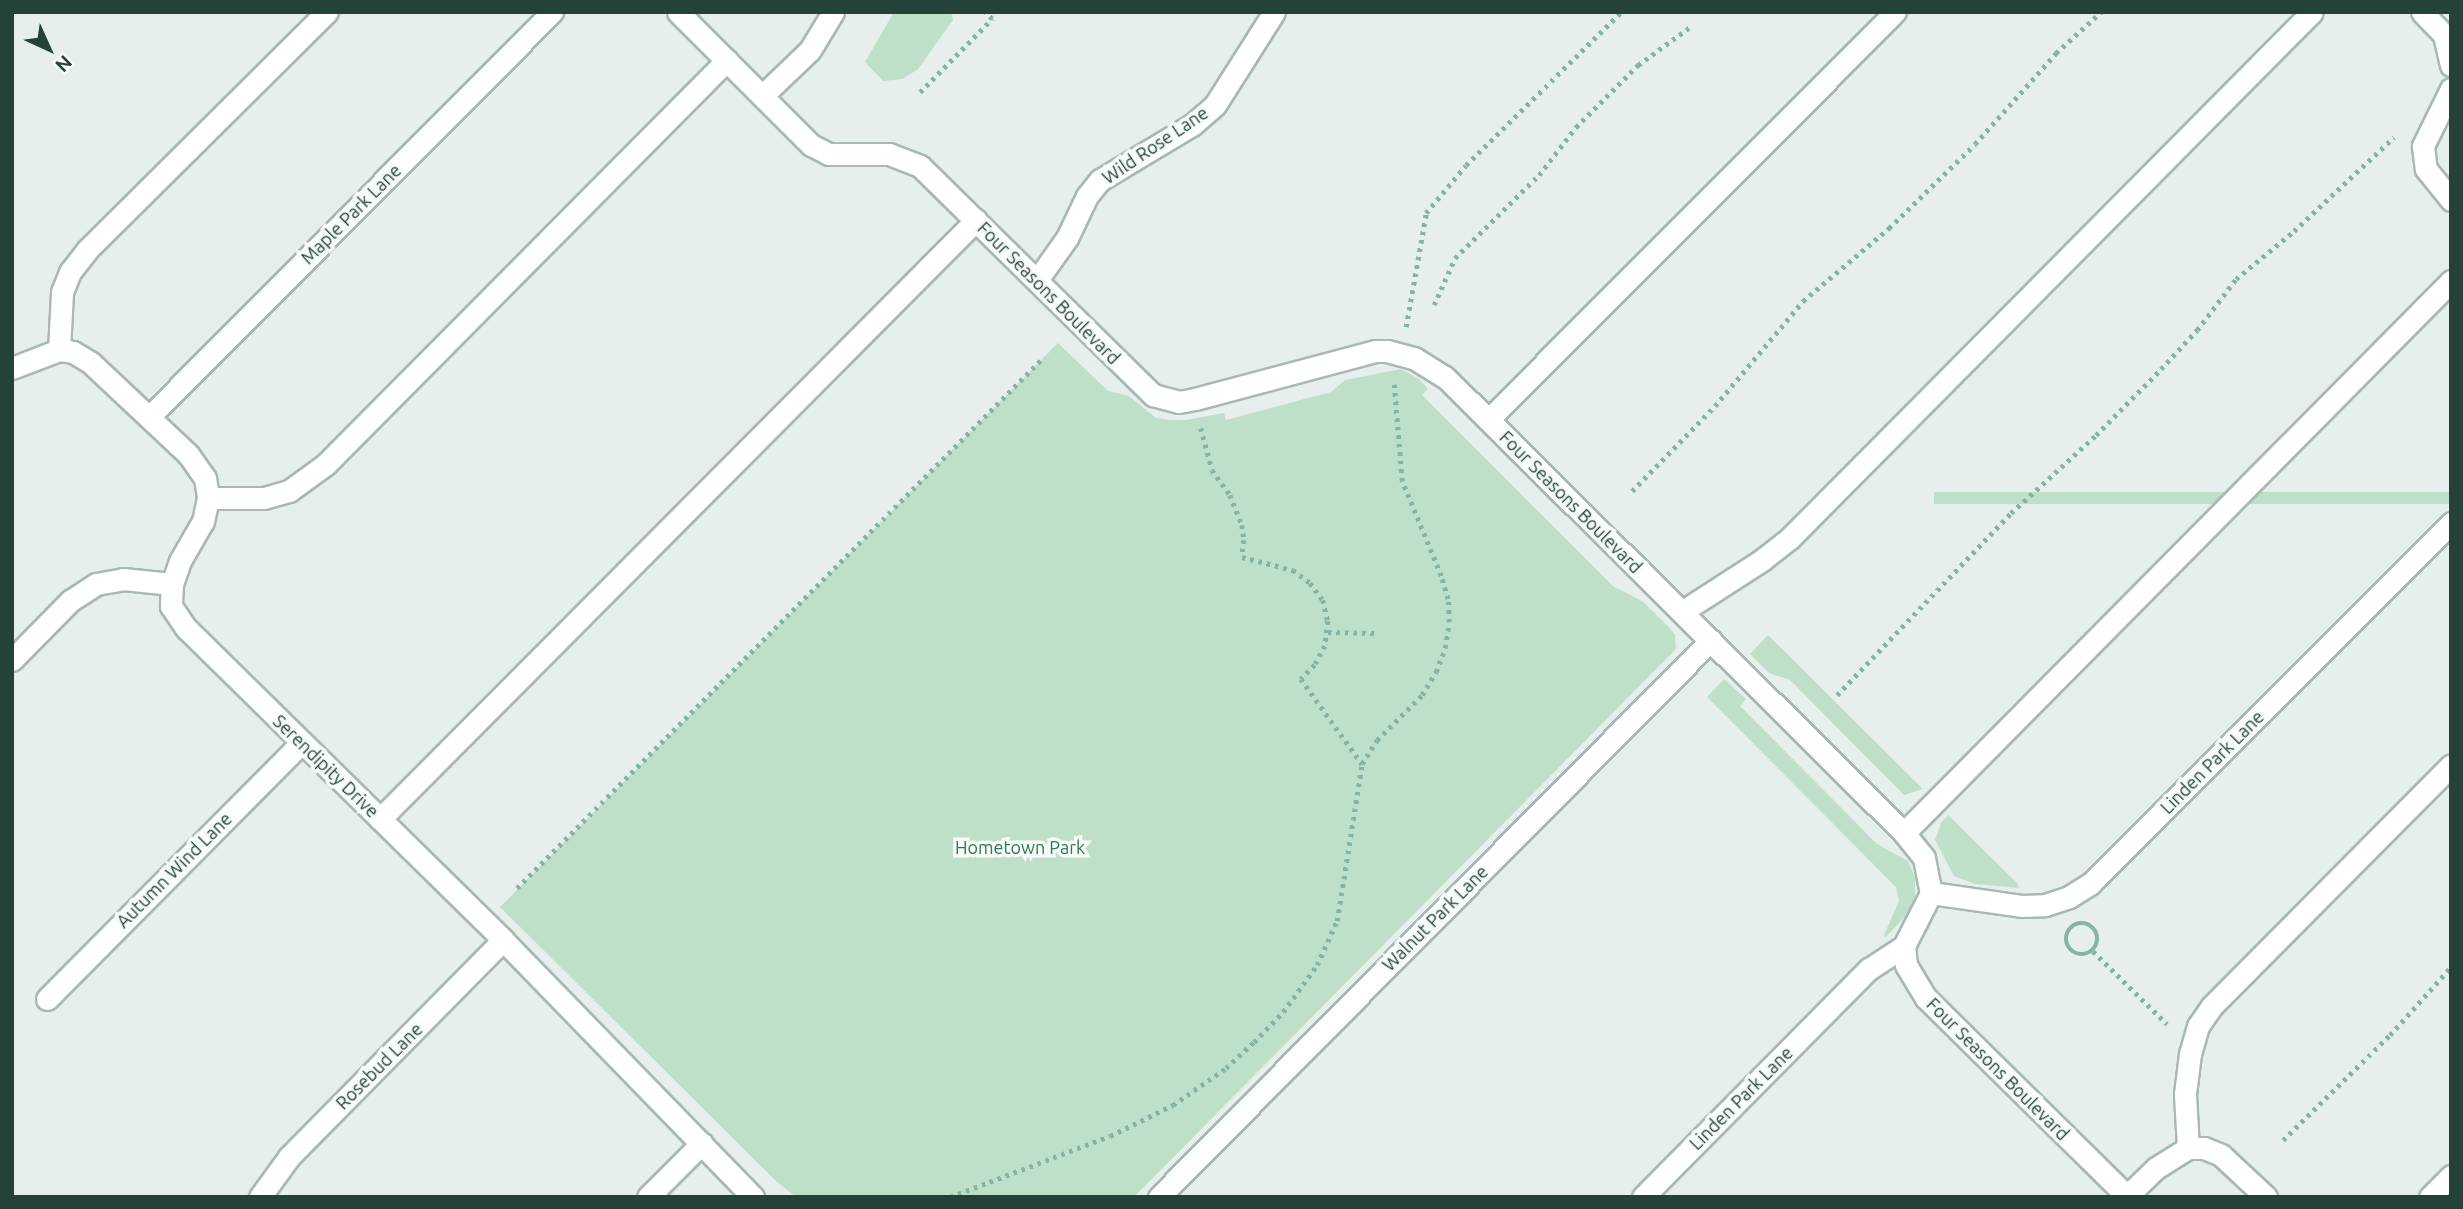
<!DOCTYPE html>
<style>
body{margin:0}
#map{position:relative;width:2463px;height:1209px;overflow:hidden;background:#e6efeb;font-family:Ubuntu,sans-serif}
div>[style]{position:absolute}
.green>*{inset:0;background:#bfe0c8;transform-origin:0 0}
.path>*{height:4.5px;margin-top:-2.25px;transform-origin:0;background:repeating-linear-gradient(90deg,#86b3a5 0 3.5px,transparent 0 8.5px)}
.path>.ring{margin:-2.25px;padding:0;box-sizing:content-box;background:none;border:4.5px solid #86b3a5;border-radius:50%}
.roads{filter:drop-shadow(2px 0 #a8b8b2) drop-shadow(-2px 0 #a8b8b2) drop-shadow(0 2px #a8b8b2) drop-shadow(0 -2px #a8b8b2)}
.lane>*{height:21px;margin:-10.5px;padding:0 10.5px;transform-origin:10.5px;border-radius:10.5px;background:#fff}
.street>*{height:21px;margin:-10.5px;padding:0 10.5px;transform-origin:10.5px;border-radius:10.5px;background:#fff}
span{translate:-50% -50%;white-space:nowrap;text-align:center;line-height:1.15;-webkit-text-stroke:7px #f7fbf9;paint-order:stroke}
.street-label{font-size:18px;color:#24423a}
.park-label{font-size:18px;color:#2d7a4b}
.frame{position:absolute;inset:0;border:14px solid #24423a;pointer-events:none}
.north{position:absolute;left:14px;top:14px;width:70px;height:70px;-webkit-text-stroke:5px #f7fbf9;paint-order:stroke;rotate:135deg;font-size:19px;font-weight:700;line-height:28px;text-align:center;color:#24423a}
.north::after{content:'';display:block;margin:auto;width:24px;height:32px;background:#24423a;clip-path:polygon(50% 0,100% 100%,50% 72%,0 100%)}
</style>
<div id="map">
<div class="green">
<div style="clip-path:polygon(894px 12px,951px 12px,953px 20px,918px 69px,903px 79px,883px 81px,865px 62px)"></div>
<div style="clip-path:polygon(1058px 343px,1108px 391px,1129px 396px,1156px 418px,1171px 420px,1186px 420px,1224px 413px,1226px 420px,1331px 392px,1345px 380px,1401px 369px,1419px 379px,1428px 389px,1422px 395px,1613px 586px,1642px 601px,1669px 627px,1675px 635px,1676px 649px,1134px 1197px,796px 1197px,776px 1181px,500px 907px)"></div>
<div style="left:2451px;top:492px;width:12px;height:517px;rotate:90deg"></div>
<div style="clip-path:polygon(1768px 635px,1923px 789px,1904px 795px,1790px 680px,1769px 673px,1750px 654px)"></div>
<div style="clip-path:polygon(1724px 679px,1746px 699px,1740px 706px,1877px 844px,1908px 861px,1915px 878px,1915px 900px,1913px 908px,1885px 938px,1884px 935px,1899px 901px,1896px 887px,1707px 697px)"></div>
<div style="clip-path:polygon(1948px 815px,2017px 883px,2019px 888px,1975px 884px,1954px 876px,1935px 840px,1941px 823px)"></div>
</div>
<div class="path">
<div style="left:920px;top:92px;width:103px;rotate:-45.4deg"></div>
<div style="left:992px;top:19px;width:10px;rotate:-135deg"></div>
<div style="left:1434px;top:305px;width:51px;rotate:-65.9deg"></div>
<div style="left:1455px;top:258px;width:118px;rotate:-44.7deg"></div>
<div style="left:1539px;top:175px;width:61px;rotate:-52.4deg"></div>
<div style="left:1576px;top:127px;width:88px;rotate:-45deg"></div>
<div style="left:1638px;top:65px;width:64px;rotate:-36.2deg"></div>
<div style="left:1406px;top:327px;width:116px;rotate:-80deg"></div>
<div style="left:1426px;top:213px;width:62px;rotate:-50.2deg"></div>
<div style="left:1466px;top:165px;width:218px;rotate:-44.6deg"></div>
<div style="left:1201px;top:428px;width:43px;rotate:75.3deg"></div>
<div style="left:1212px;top:470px;width:31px;rotate:54deg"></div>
<div style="left:1230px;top:495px;width:32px;rotate:68deg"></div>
<div style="left:1242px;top:525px;width:15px;rotate:82deg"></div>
<div style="left:1244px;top:540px;width:17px;rotate:97deg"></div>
<div style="left:1242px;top:557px;width:53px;rotate:14.3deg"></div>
<div style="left:1293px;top:570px;width:21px;rotate:37deg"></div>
<div style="left:1310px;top:583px;width:21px;rotate:53deg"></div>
<div style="left:1323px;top:600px;width:22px;rotate:77deg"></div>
<div style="left:1328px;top:621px;width:25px;rotate:97deg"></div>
<div style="left:1325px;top:646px;width:21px;rotate:118deg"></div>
<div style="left:1315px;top:665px;width:20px;rotate:135deg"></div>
<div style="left:1301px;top:679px;width:105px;rotate:54.3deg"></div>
<div style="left:1632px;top:491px;width:119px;rotate:-45.7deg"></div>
<div style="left:1715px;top:406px;width:137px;rotate:-50deg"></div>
<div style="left:1803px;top:301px;width:113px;rotate:-40.3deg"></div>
<div style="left:1889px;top:228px;width:120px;rotate:-44.3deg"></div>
<div style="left:1975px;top:144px;width:122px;rotate:-48.3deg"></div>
<div style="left:2056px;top:53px;width:61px;rotate:-42.3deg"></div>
<div style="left:1328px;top:632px;width:47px;rotate:1.2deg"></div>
<div style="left:1837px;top:695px;width:252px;rotate:-46.3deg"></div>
<div style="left:2011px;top:513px;width:115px;rotate:-42.5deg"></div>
<div style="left:2096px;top:435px;width:93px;rotate:-45.4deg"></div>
<div style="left:2161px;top:369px;width:53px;rotate:-47.3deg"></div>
<div style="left:2197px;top:330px;width:64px;rotate:-52.6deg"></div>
<div style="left:2236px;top:279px;width:75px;rotate:-39.6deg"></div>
<div style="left:2294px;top:231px;width:137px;rotate:-43.2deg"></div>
<div style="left:517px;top:888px;width:748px;rotate:-45.22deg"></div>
<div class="ring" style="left:2066px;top:923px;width:27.5px;height:27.5px"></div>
<div style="left:2093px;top:951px;width:104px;rotate:44.6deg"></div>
<div style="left:2283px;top:1140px;width:150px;rotate:-44.5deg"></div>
<div style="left:2390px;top:1035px;width:91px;rotate:-48.1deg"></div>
<div style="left:950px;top:1197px;width:171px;rotate:-20.9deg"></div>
<div style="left:1110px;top:1136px;width:70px;rotate:-26.2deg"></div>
<div style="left:1173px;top:1105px;width:65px;rotate:-34.9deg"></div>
<div style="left:1226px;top:1068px;width:38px;rotate:-43deg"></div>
<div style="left:1254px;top:1042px;width:42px;rotate:-46deg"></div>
<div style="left:1283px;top:1012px;width:58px;rotate:-54.1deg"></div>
<div style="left:1317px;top:965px;width:48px;rotate:-65.6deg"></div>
<div style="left:1337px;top:921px;width:159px;rotate:-81deg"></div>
<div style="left:1362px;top:764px;width:28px;rotate:-58deg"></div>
<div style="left:1377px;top:740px;width:64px;rotate:-45deg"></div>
<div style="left:1422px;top:695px;width:27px;rotate:-59deg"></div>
<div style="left:1436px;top:672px;width:26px;rotate:-69deg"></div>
<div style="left:1445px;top:648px;width:26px;rotate:-81deg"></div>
<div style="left:1449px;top:622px;width:23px;rotate:-92deg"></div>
<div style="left:1448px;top:599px;width:24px;rotate:-107deg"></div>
<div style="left:1441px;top:576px;width:103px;rotate:-112.3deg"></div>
<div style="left:1402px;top:481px;width:97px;rotate:-94.7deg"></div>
</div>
<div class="roads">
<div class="lane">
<div style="left:59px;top:350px;width:58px;rotate:-87deg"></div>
<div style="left:62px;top:292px;width:22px;rotate:-68deg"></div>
<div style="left:70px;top:272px;width:28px;rotate:-52deg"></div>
<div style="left:87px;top:250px;width:338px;rotate:-44.8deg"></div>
<div style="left:1488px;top:420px;width:576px;rotate:-45.07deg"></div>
<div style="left:208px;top:498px;width:56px"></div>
<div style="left:264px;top:498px;width:26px;rotate:-16deg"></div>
<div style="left:289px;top:491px;width:46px;rotate:-36.1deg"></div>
<div style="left:326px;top:464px;width:569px;rotate:-45.21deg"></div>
<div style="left:1683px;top:611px;width:94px;rotate:-32.8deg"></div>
<div style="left:1762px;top:560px;width:34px;rotate:-38deg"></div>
<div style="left:1789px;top:539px;width:742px;rotate:-45.22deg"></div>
<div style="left:380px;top:819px;width:845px;rotate:-45.14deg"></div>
<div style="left:1904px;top:833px;width:777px;rotate:-45.26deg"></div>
<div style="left:2188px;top:1148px;width:54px;rotate:-93.2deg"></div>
<div style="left:2185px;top:1094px;width:40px;rotate:-82.9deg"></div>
<div style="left:2190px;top:1054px;width:29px;rotate:-74deg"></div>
<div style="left:2198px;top:1026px;width:24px;rotate:-55deg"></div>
<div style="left:2212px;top:1006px;width:339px;rotate:-45.2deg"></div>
<div style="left:2430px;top:1197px;width:30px;rotate:-45deg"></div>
</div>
<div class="street">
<div style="left:678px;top:12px;width:188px;rotate:45deg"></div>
<div style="left:811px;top:145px;width:20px;rotate:27deg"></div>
<div style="left:829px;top:154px;width:60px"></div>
<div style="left:889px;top:154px;width:33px;rotate:21deg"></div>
<div style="left:920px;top:166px;width:327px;rotate:44.5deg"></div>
<div style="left:1153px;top:395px;width:27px;rotate:15deg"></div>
<div style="left:1179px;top:402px;width:16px;rotate:-11deg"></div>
<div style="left:1195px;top:399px;width:187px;rotate:-14.9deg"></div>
<div style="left:1376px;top:351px;width:11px"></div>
<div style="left:1387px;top:351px;width:28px;rotate:15deg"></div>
<div style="left:1414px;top:358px;width:36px;rotate:32deg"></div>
<div style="left:1445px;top:377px;width:647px;rotate:44.81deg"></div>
<div style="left:1904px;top:833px;width:32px;rotate:51deg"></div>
<div style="left:1924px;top:858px;width:36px;rotate:79deg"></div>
<div style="left:1931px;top:893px;width:59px;rotate:117deg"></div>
<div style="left:1904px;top:946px;width:19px;rotate:84deg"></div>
<div style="left:1906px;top:965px;width:39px;rotate:59deg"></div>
<div style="left:1926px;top:998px;width:282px;rotate:44.6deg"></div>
<div style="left:2127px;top:1196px;width:40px;rotate:-44deg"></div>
<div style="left:2156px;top:1168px;width:38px;rotate:-32deg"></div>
<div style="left:2188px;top:1148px;width:16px"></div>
<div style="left:2204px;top:1148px;width:18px;rotate:22deg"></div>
<div style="left:2221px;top:1155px;width:62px;rotate:43deg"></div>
<div style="left:2422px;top:12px;width:32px;rotate:46deg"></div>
<div style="left:2444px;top:35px;width:31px;rotate:77deg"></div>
<div style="left:2451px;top:89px;width:64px;rotate:116.2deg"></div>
<div style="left:2423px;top:146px;width:23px;rotate:83deg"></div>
<div style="left:2426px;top:169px;width:40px;rotate:51deg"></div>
<div style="left:762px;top:96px;width:66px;rotate:-43.8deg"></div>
<div style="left:810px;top:50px;width:44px;rotate:-58.8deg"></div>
<div style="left:1037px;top:280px;width:52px;rotate:-54.5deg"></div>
<div style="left:1067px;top:238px;width:47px;rotate:-64.5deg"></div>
<div style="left:1087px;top:196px;width:21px;rotate:-51deg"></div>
<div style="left:1100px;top:180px;width:107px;rotate:-30.9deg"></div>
<div style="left:1192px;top:125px;width:30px;rotate:-41deg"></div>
<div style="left:1215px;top:105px;width:110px;rotate:-57.6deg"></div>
<div style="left:12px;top:368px;width:50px;rotate:-21deg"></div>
<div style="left:59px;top:350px;width:14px;rotate:8deg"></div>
<div style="left:73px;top:352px;width:21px;rotate:31deg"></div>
<div style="left:91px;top:363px;width:133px;rotate:43.2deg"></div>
<div style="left:188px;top:454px;width:29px;rotate:55deg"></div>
<div style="left:205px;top:478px;width:20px;rotate:81deg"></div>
<div style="left:208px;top:498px;width:24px;rotate:102deg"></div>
<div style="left:203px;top:521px;width:46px;rotate:119.9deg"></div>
<div style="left:180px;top:561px;width:24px;rotate:109deg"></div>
<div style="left:172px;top:584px;width:22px;rotate:93deg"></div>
<div style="left:171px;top:606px;width:27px;rotate:56deg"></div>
<div style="left:186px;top:628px;width:445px;rotate:44.5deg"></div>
<div style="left:503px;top:940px;width:359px;rotate:45.8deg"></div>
<div style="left:150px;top:416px;width:570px;rotate:-45.14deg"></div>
<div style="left:12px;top:660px;width:83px;rotate:-45.5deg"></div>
<div style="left:70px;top:601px;width:31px;rotate:-33deg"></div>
<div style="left:96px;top:584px;width:27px;rotate:-10deg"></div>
<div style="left:123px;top:579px;width:49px;rotate:5.8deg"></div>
<div style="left:1931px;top:893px;width:91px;rotate:8.2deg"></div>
<div style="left:2021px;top:906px;width:24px;rotate:-2deg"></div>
<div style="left:2045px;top:905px;width:25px;rotate:-18deg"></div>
<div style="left:2069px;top:897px;width:26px;rotate:-32deg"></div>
<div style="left:2091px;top:883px;width:509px;rotate:-45deg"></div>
<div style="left:47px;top:999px;width:362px;rotate:-45.2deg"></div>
<div style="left:260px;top:1197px;width:49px;rotate:-54.1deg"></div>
<div style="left:289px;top:1157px;width:305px;rotate:-45.4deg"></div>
<div style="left:648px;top:1197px;width:76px;rotate:-45deg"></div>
<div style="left:1159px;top:1197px;width:784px;rotate:-45.26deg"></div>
<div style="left:1643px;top:1197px;width:321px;rotate:-45.3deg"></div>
<div style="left:1869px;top:969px;width:42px;rotate:-33.3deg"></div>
</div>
</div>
<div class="street-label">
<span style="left:1155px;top:145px;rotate:-34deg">Wild Rose Lane</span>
<span style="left:351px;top:214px;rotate:-45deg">Maple Park Lane</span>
<span style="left:1049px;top:293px;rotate:45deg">Four Seasons Boulevard</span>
<span style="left:1571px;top:502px;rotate:45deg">Four Seasons Boulevard</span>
<span style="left:2212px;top:762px;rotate:-45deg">Linden Park Lane</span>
<span style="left:326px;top:766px;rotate:44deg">Serendipity Drive</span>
<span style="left:174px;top:870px;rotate:-45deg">Autumn Wind Lane</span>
<span style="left:1435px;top:918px;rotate:-45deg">Walnut Park Lane</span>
<span style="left:379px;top:1066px;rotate:-45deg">Rosebud Lane</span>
<span style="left:1998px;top:1069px;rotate:45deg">Four Seasons Boulevard</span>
<span style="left:1741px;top:1098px;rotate:-45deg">Linden Park Lane</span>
</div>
<div class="park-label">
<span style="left:1020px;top:847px">Hometown Park</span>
</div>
<div class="frame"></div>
<div class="north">N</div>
</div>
